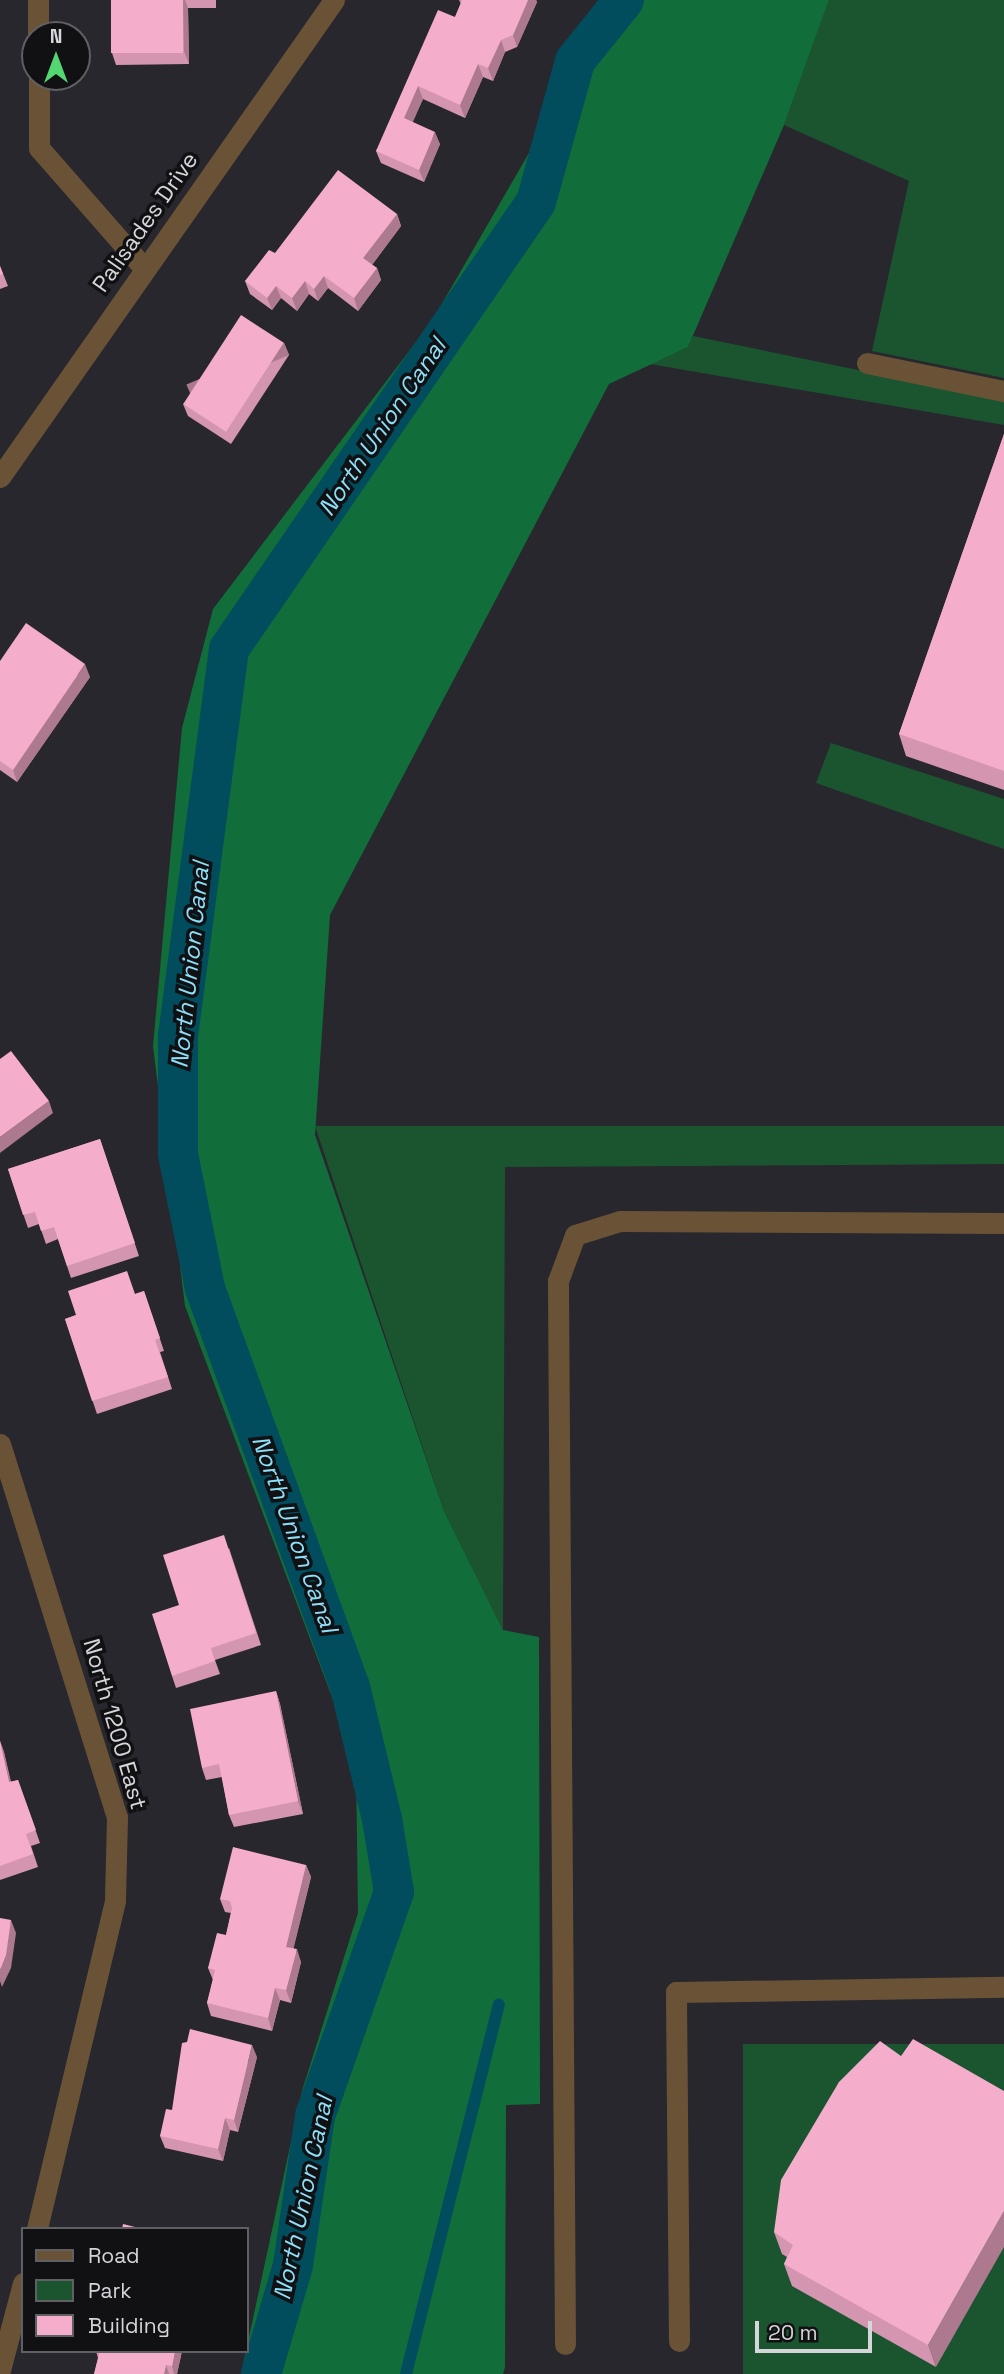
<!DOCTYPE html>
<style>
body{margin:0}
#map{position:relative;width:1004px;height:2374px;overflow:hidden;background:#28272e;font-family:"Space Grotesk",sans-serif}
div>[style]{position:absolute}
.green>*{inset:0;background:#1b5530;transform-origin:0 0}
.forest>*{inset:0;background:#116e3a}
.stream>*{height:12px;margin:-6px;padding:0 6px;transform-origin:6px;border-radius:6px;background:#014d5e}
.canal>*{height:40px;margin:-20px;padding:0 20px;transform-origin:20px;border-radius:20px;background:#014d5e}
.minor>*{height:21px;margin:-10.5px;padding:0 10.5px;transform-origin:10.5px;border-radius:10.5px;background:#6a5236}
.wall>*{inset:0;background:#d395af}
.shaded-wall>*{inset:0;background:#ac798f;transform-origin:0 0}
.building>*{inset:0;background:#f5adcc;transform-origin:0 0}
span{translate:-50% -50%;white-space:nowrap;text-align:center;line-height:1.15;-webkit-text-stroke:7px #111013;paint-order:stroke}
.street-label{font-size:23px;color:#d6d5da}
.water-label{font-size:24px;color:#8cdff8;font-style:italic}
.legend{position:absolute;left:21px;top:2227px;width:228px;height:126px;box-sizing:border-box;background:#111013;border:2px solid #605f63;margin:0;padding:9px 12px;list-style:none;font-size:21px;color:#d6d5da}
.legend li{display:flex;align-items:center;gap:14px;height:35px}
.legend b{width:35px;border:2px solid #605f63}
.north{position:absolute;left:21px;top:21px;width:70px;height:70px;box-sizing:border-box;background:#111013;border:2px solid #605f63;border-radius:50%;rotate:0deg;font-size:19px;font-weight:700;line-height:28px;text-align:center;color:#d6d5da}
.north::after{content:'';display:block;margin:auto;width:24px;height:32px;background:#54d672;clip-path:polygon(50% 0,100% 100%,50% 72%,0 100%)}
.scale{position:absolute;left:755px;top:2321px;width:117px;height:32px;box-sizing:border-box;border:4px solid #d6d5da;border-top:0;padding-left:9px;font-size:21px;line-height:24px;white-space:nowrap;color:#d6d5da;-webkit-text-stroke:5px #111013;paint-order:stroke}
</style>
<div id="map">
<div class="green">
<div style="clip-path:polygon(829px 0,1004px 0,1004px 378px,872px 351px,909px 181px,784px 125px)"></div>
<div style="clip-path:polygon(693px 336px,1004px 400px,1004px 425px,650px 364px,688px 347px)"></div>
<div style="clip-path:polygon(831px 743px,1004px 799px,1004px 849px,816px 783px)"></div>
<div style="clip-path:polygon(315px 1126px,1004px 1126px,1004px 1164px,505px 1167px,503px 1630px,444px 1511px)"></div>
<div style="left:1004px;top:2044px;width:330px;height:261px;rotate:90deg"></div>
</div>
<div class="forest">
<div style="clip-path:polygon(602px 0,829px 0,784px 125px,688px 347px,609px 384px,330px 915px,315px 1135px,444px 1511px,503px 1630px,539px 1637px,540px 2104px,506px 2105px,505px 2367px,503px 2374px,241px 2374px,302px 2091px,358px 1913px,356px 1761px,185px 1306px,153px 1046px,182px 728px,213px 609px,432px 321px,574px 75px)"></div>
</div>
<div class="stream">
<div style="left:406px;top:2374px;width:381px;rotate:-75.9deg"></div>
</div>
<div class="canal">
<div style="left:261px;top:2374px;width:114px;rotate:-73.6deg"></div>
<div style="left:293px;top:2265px;width:151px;rotate:-81.6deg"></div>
<div style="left:315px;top:2116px;width:238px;rotate:-70.6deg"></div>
<div style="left:394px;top:1892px;width:74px;rotate:-99.3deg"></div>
<div style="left:382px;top:1819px;width:136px;rotate:-103.6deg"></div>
<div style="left:350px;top:1687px;width:425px;rotate:-110deg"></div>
<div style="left:205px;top:1288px;width:137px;rotate:-101.4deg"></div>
<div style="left:178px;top:1154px;width:118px;rotate:-90deg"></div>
<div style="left:178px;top:1036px;width:390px;rotate:-82.5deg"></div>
<div style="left:229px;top:649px;width:542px;rotate:-55.52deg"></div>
<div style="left:536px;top:202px;width:146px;rotate:-74.5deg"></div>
<div style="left:575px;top:61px;width:78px;rotate:-51.2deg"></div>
</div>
<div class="minor">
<div style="left:38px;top:0;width:35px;rotate:90deg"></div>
<div style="left:39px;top:77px;width:71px;rotate:90deg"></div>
<div style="left:39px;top:148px;width:159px;rotate:48.8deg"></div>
<div style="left:867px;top:363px;width:140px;rotate:11.6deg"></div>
<div style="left:0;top:477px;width:582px;rotate:-55deg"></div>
<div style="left:0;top:1444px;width:391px;rotate:72.6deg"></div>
<div style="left:117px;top:1817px;width:84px;rotate:91.4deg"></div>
<div style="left:115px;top:1901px;width:337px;rotate:103.4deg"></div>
<div style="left:679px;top:2341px;width:349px;rotate:-90.5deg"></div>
<div style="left:676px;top:1992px;width:328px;rotate:-0.9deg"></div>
<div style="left:565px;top:2344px;width:1063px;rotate:-90.38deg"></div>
<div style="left:558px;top:1281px;width:49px;rotate:-69.7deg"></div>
<div style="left:575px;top:1235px;width:47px;rotate:-17.3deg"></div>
<div style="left:620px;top:1221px;width:384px;rotate:0.3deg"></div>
<div style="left:0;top:2370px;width:90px;rotate:-75.2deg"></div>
</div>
<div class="wall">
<div style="clip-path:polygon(111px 0,216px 0,216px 8px,188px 8px,189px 64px,116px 65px,112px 53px)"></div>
<div style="clip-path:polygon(459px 0,536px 0,537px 2px,517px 47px,505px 52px,493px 81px,483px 77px,465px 118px,423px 99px,412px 122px,440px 144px,424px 182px,381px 163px,376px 151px,455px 17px,461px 4px)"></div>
<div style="clip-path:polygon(397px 214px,401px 226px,372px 265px,377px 268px,381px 280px,358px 311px,328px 288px,318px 301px,309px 294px,297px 311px,281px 298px,272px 310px,250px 294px,245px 281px,275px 253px)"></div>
<div style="clip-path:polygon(0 266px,8px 286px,0 289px)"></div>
<div style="clip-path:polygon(284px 343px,289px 355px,231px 444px,188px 416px,183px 404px)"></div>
<div style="clip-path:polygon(1004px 434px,1004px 790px,906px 756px,899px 734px)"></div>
<div style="clip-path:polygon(0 661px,90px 677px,17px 782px,0 770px)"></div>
<div style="clip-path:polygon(100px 1139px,139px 1256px,71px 1278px,58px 1239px,46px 1244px,39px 1224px,28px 1228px,8px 1169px)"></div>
<div style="clip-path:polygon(144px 1291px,164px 1351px,160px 1352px,172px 1389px,97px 1414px,65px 1319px)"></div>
<div style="clip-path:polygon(229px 1548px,261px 1645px,215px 1660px,220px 1674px,176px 1688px,172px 1676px,179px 1605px)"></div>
<div style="clip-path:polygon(276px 1691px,280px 1704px,303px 1814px,234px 1827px,229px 1815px,222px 1777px,206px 1780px,202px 1768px)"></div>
<div style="clip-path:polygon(0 1741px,4px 1752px,11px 1782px,18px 1780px,40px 1843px,31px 1846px,38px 1867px,0 1880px)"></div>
<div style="clip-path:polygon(306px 1865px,311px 1877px,293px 1949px,301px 1962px,291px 2003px,280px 2000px,272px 2031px,211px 2016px,207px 2003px,213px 1980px,208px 1968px,226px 1935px,231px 1913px,225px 1912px,220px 1899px)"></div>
<div style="clip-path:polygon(257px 2057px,238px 2132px,230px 2130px,223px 2161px,165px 2148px,160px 2136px,172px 2110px)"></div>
<div style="clip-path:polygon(839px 2082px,936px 2367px,792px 2286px,784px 2264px,787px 2257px,782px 2254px,774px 2232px)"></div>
<div style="clip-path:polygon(96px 2351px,182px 2351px,177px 2374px,94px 2374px,98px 2358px)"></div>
</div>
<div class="shaded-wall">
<div style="clip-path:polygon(183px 0,185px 0,188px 8px,189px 64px,184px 51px)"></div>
<div style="clip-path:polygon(528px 0,536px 0,537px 2px,517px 47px,513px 35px)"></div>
<div style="clip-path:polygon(501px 40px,505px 52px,493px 81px,488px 68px)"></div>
<div style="clip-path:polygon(478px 64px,483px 77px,465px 118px,460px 105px)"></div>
<div style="clip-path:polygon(418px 86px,423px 99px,409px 131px,404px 118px)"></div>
<div style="clip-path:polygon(435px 132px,440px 144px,424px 182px,419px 170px)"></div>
<div style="clip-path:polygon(397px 214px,401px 226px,368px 270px,363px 258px)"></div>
<div style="clip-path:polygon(377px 268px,381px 280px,358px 311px,354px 298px)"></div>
<div style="clip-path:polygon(324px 276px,328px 288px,318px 301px,314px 289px)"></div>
<div style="clip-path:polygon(305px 281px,309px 294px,297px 311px,292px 298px)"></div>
<div style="clip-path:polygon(276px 286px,281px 298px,272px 310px,267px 298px)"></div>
<div style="left:284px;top:343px;width:13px;height:106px;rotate:67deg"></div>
<div style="clip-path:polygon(85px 664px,90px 677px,17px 782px,13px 770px)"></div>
<div style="clip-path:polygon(49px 1101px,53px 1113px,0 1153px,0 1137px)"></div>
<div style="clip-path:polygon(276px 1691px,280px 1704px,303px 1814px,298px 1801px)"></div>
<div style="clip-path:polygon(0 1741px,4px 1752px,13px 1795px,9px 1782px)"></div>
<div style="clip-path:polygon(306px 1865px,311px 1877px,291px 1959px,286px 1947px)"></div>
<div style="clip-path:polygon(11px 1920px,16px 1933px,11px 1968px,2px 1987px,0 1981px,0 1970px)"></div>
<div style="clip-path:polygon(297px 1949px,301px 1962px,291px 2003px,286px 1990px)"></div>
<div style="clip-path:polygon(275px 1988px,280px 2000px,272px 2031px,268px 2018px)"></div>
<div style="clip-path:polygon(252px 2045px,257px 2057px,238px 2132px,234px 2120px)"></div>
<div style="clip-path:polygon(225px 2118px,230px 2130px,223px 2161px,218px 2149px)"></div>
<div style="clip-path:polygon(1004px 2211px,1004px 2247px,936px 2367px,928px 2345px)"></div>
<div style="clip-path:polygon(175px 2351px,182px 2351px,177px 2374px,174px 2374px,172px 2366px)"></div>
<div style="clip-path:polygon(166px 2365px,169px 2374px,164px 2374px)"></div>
</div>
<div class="building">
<div style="left:111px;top:0;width:72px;height:53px"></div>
<div style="clip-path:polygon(462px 0,528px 0,513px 35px,501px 40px,488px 68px,478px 64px,460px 105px,418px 86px,404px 118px,435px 132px,419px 170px,376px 151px,438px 10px,455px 17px)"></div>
<div style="clip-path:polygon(338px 170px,397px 214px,363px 258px,377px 268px,354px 298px,324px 276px,314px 289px,305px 281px,292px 298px,276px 286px,267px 298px,245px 281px,269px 250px,275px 253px)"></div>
<div style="clip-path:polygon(0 266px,3px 274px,0 275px)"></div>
<div style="left:241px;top:315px;width:51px;height:106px;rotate:33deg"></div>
<div style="clip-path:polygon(1004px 434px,1004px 771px,899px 734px)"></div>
<div style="clip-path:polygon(26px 623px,85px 664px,13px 770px,0 761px,0 661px)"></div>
<div style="clip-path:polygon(11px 1051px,49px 1101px,0 1137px,0 1059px)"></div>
<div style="clip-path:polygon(100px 1139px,135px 1243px,67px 1266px,54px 1227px,41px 1231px,35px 1212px,23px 1215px,8px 1169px)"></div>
<div style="clip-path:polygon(127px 1271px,135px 1294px,144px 1291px,160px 1338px,155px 1340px,168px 1377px,92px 1401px,65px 1319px,76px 1315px,68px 1291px)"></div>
<div style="clip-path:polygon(224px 1535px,256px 1633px,211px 1648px,215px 1661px,172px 1676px,152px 1614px,179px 1605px,163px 1555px)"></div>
<div style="clip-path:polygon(276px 1691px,298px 1801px,229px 1815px,219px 1764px,202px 1768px,190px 1709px)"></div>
<div style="clip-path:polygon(0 1741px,9px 1782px,18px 1780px,36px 1830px,26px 1834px,33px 1854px,0 1866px)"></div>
<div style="clip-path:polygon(233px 1847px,306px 1865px,286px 1947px,297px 1949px,286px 1990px,275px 1988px,268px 2018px,207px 2003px,215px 1970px,208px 1968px,217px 1933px,226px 1935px,232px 1908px,230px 1901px,220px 1899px)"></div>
<div style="clip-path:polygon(0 1918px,11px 1920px,6px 1955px,0 1970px)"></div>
<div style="clip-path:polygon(190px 2029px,252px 2045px,234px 2120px,225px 2118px,218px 2149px,160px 2136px,166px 2109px,172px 2110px,182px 2043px,187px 2042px)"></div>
<div style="clip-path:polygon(913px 2039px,1004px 2091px,1004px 2211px,928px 2345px,784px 2264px,793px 2245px,774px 2232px,781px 2180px,839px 2082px,880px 2041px,901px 2056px)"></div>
<div style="clip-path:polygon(123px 2224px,143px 2229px,122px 2229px)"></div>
<div style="clip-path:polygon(100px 2351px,175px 2351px,172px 2366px,166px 2365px,164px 2374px,94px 2374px)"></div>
</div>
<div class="street-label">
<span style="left:145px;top:222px;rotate:-55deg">Palisades Drive</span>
<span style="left:115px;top:1724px;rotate:74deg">North 1200 East</span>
</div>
<div class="water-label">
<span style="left:382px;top:427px;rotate:-56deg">North Union Canal</span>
<span style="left:190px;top:965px;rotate:-84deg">North Union Canal</span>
<span style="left:295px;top:1534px;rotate:70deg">North Union Canal</span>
<span style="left:303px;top:2198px;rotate:-78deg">North Union Canal</span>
</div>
<ul class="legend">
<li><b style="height:9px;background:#6a5236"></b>Road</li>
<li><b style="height:19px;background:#1b5530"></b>Park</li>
<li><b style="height:19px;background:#f5adcc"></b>Building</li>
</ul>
<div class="north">N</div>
<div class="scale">20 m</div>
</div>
